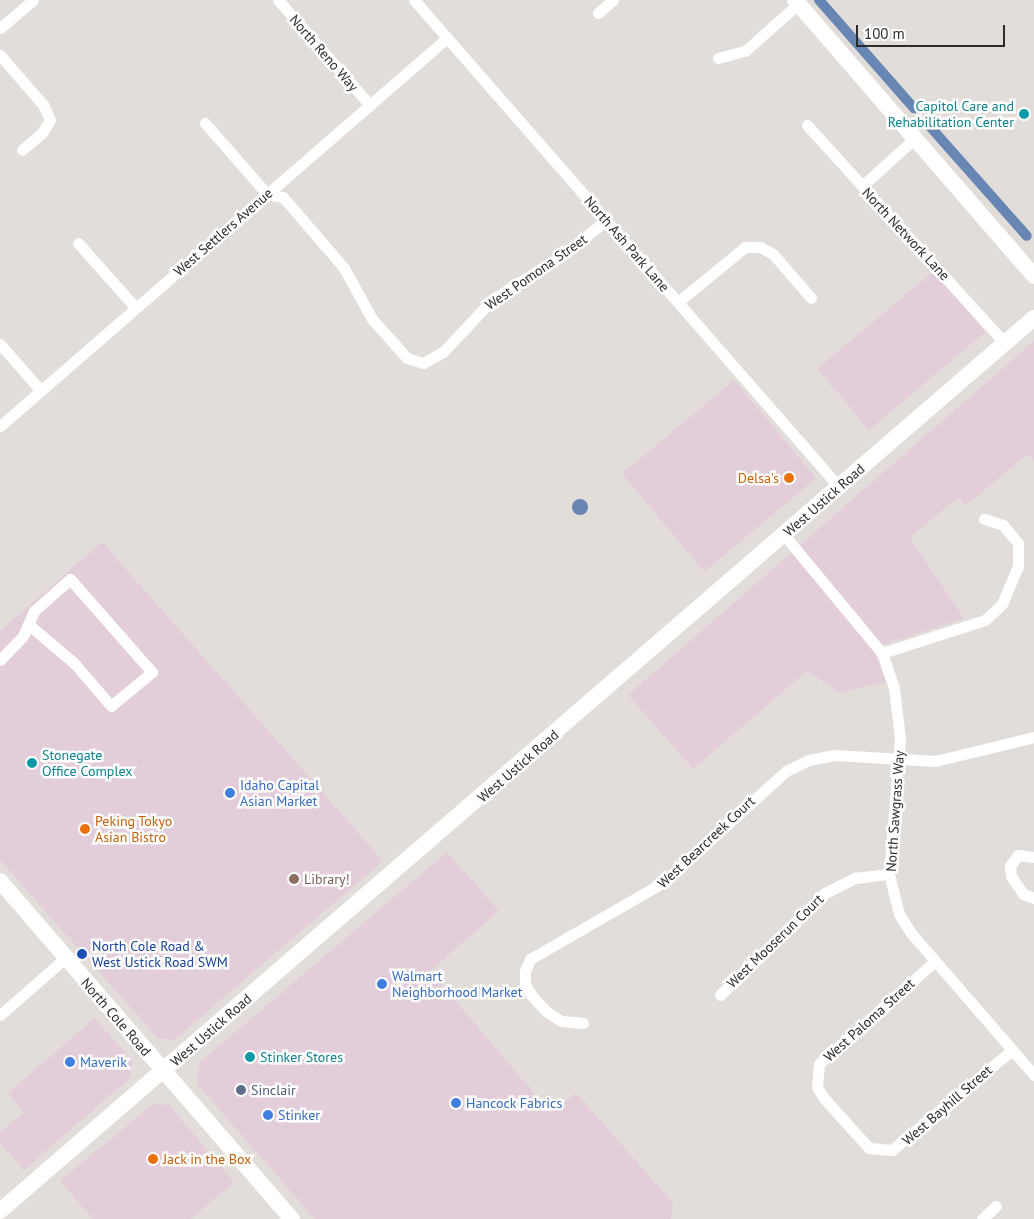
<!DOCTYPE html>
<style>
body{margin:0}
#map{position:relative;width:1034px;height:1219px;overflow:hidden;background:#e3ddd9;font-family:"PT Sans",sans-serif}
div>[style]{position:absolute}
.commercial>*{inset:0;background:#e4cdda;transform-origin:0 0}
.water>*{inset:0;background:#6886b4}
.round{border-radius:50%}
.canal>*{height:10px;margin:-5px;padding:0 5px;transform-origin:5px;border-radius:5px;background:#6886b4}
.minor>*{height:11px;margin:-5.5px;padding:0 5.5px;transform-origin:5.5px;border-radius:5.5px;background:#fff}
.secondary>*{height:16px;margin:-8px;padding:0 8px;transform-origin:8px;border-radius:8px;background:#fff}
.dots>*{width:14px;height:14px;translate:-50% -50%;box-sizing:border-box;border:2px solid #fff;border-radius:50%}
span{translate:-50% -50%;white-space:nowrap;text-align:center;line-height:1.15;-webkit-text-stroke:5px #fff;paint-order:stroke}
.street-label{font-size:14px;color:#2e2c2a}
.culture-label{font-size:14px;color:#0d838f}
.right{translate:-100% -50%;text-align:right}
.left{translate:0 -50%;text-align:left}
.food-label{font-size:14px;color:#c56008}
.shop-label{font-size:14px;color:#366cbe}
.education-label{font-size:14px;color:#785e54}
.transit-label{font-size:14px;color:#164399}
.service-label{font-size:14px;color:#4e5e75}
.scale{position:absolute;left:856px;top:25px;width:149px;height:22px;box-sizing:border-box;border:2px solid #2e2c2a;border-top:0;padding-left:6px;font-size:15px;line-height:18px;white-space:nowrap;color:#2e2c2a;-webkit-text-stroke:4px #fff;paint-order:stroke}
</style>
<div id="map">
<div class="commercial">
<div style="left:934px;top:271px;width:80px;height:152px;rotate:50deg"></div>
<div style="clip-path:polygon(1034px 341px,1034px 461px,1028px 454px,966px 505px,958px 497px,910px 538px,964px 618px,873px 648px,886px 681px,840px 693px,807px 671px,693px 769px,628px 695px)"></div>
<div style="left:734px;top:380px;width:128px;height:146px;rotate:50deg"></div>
<div style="clip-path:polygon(102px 542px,383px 861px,174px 1040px,158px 1038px,0 860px,0 631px)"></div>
<div style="clip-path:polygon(447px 852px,499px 911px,430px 971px,551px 1113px,576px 1093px,673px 1203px,671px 1219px,315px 1219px,197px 1084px,199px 1063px)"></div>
<div style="clip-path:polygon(95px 1018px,132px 1061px,130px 1078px,24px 1170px,0 1143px,0 1133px,24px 1112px,8px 1093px)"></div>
<div style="clip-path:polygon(153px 1104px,169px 1105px,234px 1182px,191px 1219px,93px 1219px,60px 1181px)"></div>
</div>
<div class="water">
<div class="round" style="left:572px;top:499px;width:16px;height:16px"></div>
</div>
<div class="canal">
<div style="left:819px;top:0;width:144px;rotate:48.7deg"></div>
<div style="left:926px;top:122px;width:152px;rotate:48.5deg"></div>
</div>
<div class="minor">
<div style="left:278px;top:0;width:140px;rotate:48.8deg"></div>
<div style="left:414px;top:0;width:646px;rotate:48.89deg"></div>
<div style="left:598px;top:13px;width:20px;rotate:-41deg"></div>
<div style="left:0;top:28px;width:43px;rotate:-40.3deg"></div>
<div style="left:0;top:55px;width:67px;rotate:49.2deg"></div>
<div style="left:44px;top:106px;width:15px;rotate:67deg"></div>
<div style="left:50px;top:120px;width:15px;rotate:122deg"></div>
<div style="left:42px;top:133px;width:26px;rotate:140deg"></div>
<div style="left:718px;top:58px;width:28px;rotate:-15deg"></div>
<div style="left:745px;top:51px;width:71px;rotate:-41.6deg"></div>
<div style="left:205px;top:123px;width:94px;rotate:48.9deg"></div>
<div style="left:267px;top:194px;width:16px;rotate:11deg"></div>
<div style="left:283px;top:197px;width:94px;rotate:49.3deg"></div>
<div style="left:344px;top:268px;width:58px;rotate:61.2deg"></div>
<div style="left:372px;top:319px;width:52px;rotate:48.1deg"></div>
<div style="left:407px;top:358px;width:17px;rotate:17deg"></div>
<div style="left:423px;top:363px;width:23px;rotate:-29deg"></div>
<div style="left:443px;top:352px;width:71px;rotate:-46.7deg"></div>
<div style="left:492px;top:300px;width:89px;rotate:-32.6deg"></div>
<div style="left:567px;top:252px;width:50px;rotate:-39.4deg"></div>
<div style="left:807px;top:125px;width:294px;rotate:47.8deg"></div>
<div style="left:862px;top:186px;width:73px;rotate:-42.2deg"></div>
<div style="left:78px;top:243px;width:87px;rotate:48.3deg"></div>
<div style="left:678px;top:302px;width:87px;rotate:-39.4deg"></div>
<div style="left:745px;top:247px;width:15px"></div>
<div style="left:760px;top:247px;width:15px;rotate:28deg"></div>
<div style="left:773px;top:254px;width:58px;rotate:49.2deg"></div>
<div style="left:0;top:344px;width:62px;rotate:48.9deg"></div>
<div style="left:0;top:426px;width:592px;rotate:-40.96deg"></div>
<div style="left:784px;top:535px;width:153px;rotate:50.3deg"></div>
<div style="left:882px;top:653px;width:37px;rotate:71deg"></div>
<div style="left:894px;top:688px;width:50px;rotate:83.2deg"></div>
<div style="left:900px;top:738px;width:136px;rotate:94.6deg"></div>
<div style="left:889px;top:874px;width:41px;rotate:76deg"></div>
<div style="left:899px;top:914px;width:22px;rotate:58deg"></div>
<div style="left:911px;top:933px;width:188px;rotate:49.1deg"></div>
<div style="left:882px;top:653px;width:108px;rotate:-17.8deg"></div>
<div style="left:985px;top:620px;width:23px;rotate:-43deg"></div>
<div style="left:1002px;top:604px;width:41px;rotate:-67.2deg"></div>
<div style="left:1018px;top:566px;width:23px;rotate:-90deg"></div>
<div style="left:1018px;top:543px;width:23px;rotate:-130deg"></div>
<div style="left:1003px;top:525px;width:20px;rotate:-162deg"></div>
<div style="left:0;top:660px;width:33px;rotate:-46deg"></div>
<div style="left:23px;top:636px;width:27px;rotate:-66deg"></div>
<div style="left:34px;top:611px;width:48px;rotate:-41.6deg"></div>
<div style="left:70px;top:579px;width:124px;rotate:48.6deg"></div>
<div style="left:152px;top:672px;width:53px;rotate:140.3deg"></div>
<div style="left:111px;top:706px;width:57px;rotate:-130.7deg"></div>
<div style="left:74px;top:663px;width:60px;rotate:-139.7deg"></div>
<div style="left:1034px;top:857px;width:16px;rotate:-173deg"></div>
<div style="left:1018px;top:855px;width:14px;rotate:126deg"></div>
<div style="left:1010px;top:866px;width:10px;rotate:84deg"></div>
<div style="left:1011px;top:876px;width:22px;rotate:56deg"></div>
<div style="left:1023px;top:894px;width:12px;rotate:20deg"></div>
<div style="left:935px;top:961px;width:155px;rotate:138.4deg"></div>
<div style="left:819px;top:1064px;width:23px;rotate:95deg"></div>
<div style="left:817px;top:1087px;width:12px;rotate:59deg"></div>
<div style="left:823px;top:1097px;width:69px;rotate:48deg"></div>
<div style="left:869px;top:1148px;width:23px;rotate:5deg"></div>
<div style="left:892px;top:1150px;width:156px;rotate:-39.8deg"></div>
<div style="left:720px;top:995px;width:146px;rotate:-44.2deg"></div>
<div style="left:825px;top:893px;width:34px;rotate:-27deg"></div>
<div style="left:855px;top:878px;width:34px;rotate:-7deg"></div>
<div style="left:0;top:1015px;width:86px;rotate:-41.2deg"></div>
<div style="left:583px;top:1023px;width:22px;rotate:-175deg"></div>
<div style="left:561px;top:1021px;width:17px;rotate:-147deg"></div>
<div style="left:547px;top:1012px;width:22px;rotate:-133deg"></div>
<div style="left:532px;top:996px;width:14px;rotate:-120deg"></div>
<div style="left:525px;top:984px;width:13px;rotate:-90deg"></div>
<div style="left:525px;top:971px;width:13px;rotate:-67deg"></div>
<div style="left:530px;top:959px;width:155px;rotate:-29.9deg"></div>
<div style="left:664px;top:882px;width:165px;rotate:-42.3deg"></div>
<div style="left:786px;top:771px;width:25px;rotate:-26deg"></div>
<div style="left:809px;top:760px;width:25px;rotate:-11deg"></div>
<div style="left:834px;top:755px;width:101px;rotate:3.4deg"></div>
<div style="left:935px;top:761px;width:102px;rotate:-13.6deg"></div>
<div style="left:982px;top:1219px;width:19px;rotate:-43deg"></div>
</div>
<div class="secondary">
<div style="left:795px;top:0;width:365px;rotate:49.1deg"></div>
<div style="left:0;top:881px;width:447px;rotate:49.2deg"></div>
<div style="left:0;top:1211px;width:1366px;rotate:-40.82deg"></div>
</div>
<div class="dots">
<div style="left:1024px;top:114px;background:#0f9aa8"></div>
<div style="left:789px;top:478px;background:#e8710a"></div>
<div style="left:32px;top:763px;background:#0f9aa8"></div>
<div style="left:230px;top:793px;background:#3f7fe0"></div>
<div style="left:85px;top:829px;background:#e8710a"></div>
<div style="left:294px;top:879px;background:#8d6e63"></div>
<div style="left:82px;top:954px;background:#1a4fb4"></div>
<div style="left:382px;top:984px;background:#3f7fe0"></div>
<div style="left:250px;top:1057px;background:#0f9aa8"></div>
<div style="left:70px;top:1062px;background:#3f7fe0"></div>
<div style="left:241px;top:1090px;background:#5c6f8a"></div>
<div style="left:456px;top:1103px;background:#3f7fe0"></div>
<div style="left:268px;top:1115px;background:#3f7fe0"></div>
<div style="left:153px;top:1159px;background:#e8710a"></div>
</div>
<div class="street-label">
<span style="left:324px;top:53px;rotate:49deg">North Reno Way</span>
<span style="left:223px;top:232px;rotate:-41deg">West Settlers Avenue</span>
<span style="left:906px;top:234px;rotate:47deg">North Network Lane</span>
<span style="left:627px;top:244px;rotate:49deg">North Ash Park Lane</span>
<span style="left:536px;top:272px;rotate:-35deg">West Pomona Street</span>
<span style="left:824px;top:500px;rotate:-41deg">West Ustick Road</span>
<span style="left:518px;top:766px;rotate:-41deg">West Ustick Road</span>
<span style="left:895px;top:811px;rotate:-86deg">North Sawgrass Way</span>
<span style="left:706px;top:842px;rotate:-43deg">West Bearcreek Court</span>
<span style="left:775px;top:941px;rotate:-44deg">West Mooserun Court</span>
<span style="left:116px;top:1017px;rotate:49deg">North Cole Road</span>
<span style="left:869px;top:1020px;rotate:-42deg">West Paloma Street</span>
<span style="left:211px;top:1030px;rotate:-41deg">West Ustick Road</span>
<span style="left:947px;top:1105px;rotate:-41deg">West Bayhill Street</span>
</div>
<div class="culture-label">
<span class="right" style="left:1014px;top:114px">Capitol Care and<br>Rehabilitation Center</span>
<span class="left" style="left:42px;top:763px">Stonegate<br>Office Complex</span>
<span class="left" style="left:260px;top:1057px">Stinker Stores</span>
</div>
<div class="food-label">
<span class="right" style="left:779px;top:478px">Delsa's</span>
<span class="left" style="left:95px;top:829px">Peking Tokyo<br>Asian Bistro</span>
<span class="left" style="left:163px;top:1159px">Jack in the Box</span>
</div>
<div class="shop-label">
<span class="left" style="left:240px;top:793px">Idaho Capital<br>Asian Market</span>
<span class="left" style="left:392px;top:984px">Walmart<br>Neighborhood Market</span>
<span class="left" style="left:80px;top:1062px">Maverik</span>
<span class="left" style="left:466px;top:1103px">Hancock Fabrics</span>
<span class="left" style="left:278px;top:1115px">Stinker</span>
</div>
<div class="education-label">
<span class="left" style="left:304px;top:879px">Library!</span>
</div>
<div class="transit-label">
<span class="left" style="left:92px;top:954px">North Cole Road &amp;<br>West Ustick Road SWM</span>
</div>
<div class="service-label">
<span class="left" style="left:251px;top:1090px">Sinclair</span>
</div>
<div class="scale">100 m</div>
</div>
